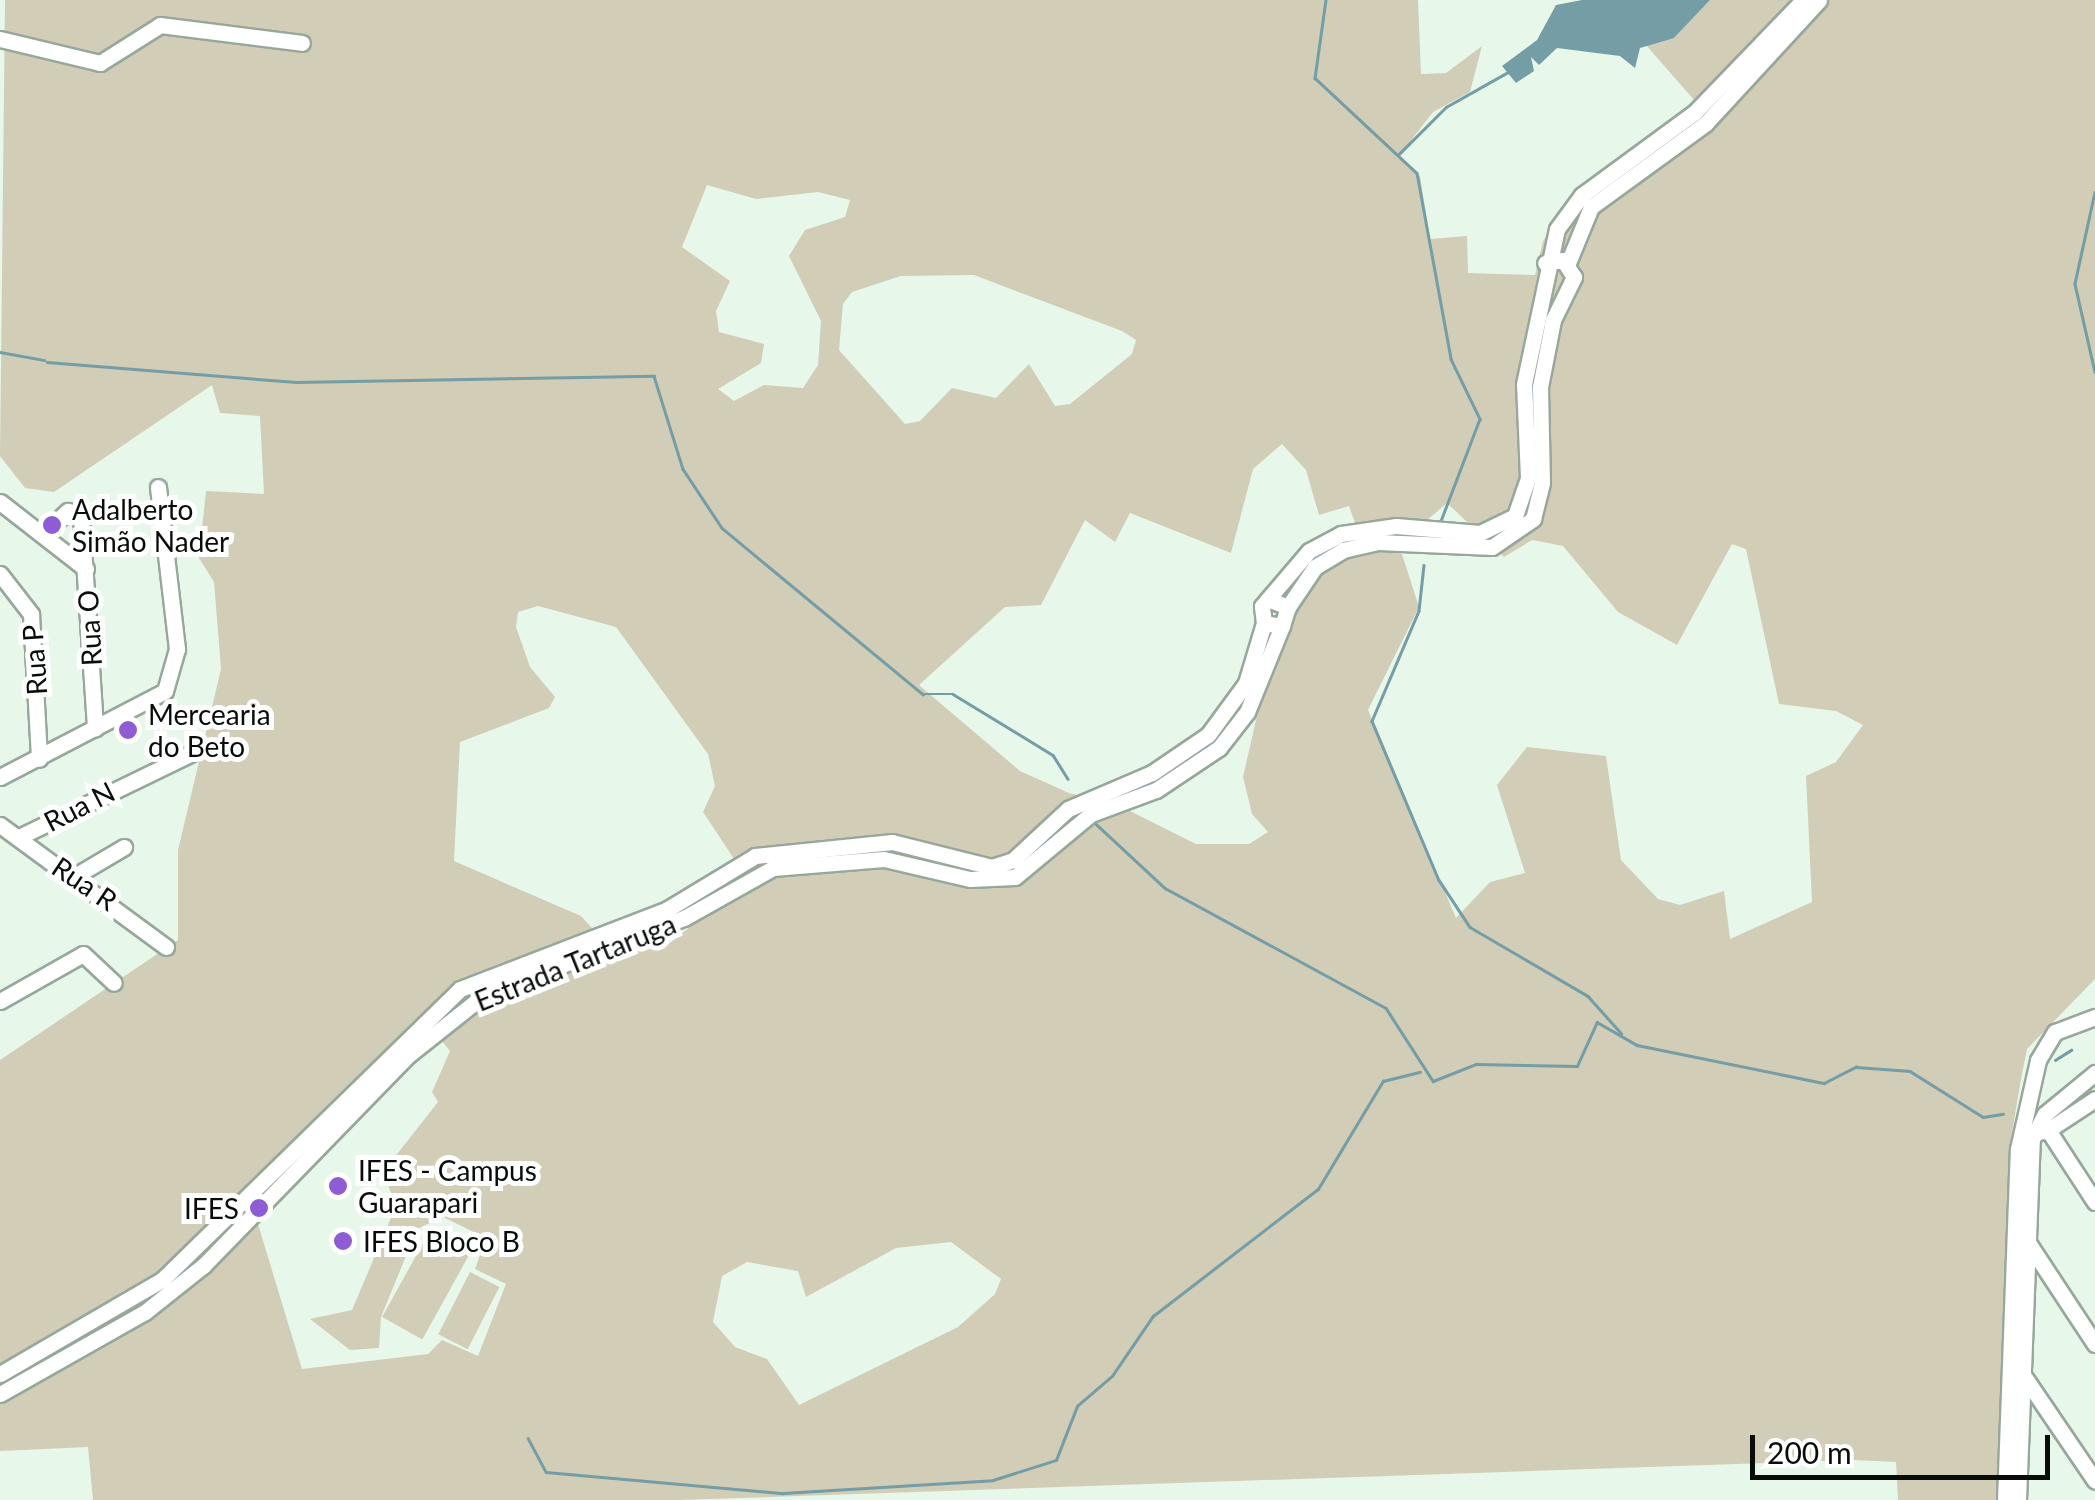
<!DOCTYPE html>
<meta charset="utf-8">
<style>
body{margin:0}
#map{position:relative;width:2095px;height:1500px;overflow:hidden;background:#e7f8eb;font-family:Lato,sans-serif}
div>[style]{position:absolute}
.green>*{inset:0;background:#d2cdb7;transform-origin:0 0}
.water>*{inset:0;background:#749da5}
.stream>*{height:2.5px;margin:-1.25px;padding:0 1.25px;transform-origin:1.25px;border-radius:1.25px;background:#749da5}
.roads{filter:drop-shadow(2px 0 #97a89b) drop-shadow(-2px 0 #97a89b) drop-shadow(0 2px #97a89b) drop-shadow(0 -2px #97a89b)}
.minor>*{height:15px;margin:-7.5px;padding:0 7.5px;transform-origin:7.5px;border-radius:7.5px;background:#fff}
.dots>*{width:28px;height:28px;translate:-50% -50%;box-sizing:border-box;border:5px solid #fff;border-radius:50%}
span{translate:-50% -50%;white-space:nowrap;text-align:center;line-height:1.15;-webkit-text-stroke:10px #fff;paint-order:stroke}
.poi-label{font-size:28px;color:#080d09}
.left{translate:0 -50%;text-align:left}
.right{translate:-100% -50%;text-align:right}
.street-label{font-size:28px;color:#080d09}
.scale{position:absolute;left:1750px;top:1435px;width:300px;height:45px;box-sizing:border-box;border:5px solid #080d09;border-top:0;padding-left:12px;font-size:30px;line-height:35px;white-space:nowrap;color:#080d09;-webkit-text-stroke:8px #fff;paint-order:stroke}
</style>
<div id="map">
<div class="green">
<div style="clip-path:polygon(evenodd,5px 0,1418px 0,1421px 74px,1446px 73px,1482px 46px,1470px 92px,1433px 112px,1399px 156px,1420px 176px,1430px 239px,1467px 236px,1468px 273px,1535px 275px,1543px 241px,1579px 186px,1695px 101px,1645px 44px,1674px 38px,1710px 0,2095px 0,2095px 979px,2027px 1049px,2021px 1079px,2009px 1151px,2001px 1500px,1898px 1500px,1896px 1462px,1852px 1460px,681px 1500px,93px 1500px,88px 1447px,0 1451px,0 1060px,178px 940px,178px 850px,221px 669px,214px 582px,199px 558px,206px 491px,264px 494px,260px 416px,220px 413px,212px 385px,54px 492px,25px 488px,0 456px,5px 0,707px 185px,756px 199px,818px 192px,850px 200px,845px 217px,805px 230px,789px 256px,821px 321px,818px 365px,803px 388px,764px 385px,734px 401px,718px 389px,761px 363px,764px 344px,719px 332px,716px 311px,730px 281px,682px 247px,707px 185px,5px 0,974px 275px,1122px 331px,1136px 340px,1132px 354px,1070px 404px,1055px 406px,1029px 364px,996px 398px,952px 388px,920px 421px,905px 424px,839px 350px,843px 304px,852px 292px,901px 276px,974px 275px,5px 0,1282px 444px,1306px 470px,1319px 515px,1349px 506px,1365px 550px,1310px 580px,1261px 698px,1243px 777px,1252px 814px,1268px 832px,1249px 844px,1196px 844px,1116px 804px,1069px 793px,1020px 771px,919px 685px,1005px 607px,1041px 605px,1085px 520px,1115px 542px,1130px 513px,1231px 553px,1253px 469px,1282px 444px,5px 0,1447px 503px,1504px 557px,1532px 540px,1563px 546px,1618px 612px,1677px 645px,1732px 544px,1746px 549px,1779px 704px,1836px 711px,1863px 725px,1836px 762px,1806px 776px,1812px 902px,1730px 939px,1724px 891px,1680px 905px,1658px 899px,1621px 860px,1606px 756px,1527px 747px,1497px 785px,1525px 873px,1490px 882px,1456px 918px,1368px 710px,1419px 607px,1401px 551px,1418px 548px,1426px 521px,1447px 503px,5px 0,538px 606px,616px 627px,708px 754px,715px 786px,703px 812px,748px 880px,670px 943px,611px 949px,581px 916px,454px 861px,460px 742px,549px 708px,555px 697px,530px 667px,516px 627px,518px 612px,538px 606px,5px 0,438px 1036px,450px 1051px,432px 1092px,438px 1102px,383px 1172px,396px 1206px,352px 1310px,310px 1319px,350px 1350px,379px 1348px,381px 1317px,417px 1229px,443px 1217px,486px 1238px,475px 1269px,506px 1284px,478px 1356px,442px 1340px,428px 1354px,302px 1369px,254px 1211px,438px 1036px,5px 0,951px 1242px,1001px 1279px,995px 1294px,958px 1327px,799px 1405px,767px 1359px,735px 1347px,713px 1322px,722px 1276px,747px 1262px,798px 1271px,806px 1297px,896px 1248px,951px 1242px)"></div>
<div style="left:432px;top:1227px;width:46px;height:103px;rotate:29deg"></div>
<div style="left:470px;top:1272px;width:33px;height:70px;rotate:27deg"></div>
</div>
<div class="water">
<div style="clip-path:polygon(1582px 0,1710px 0,1674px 38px,1640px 48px,1635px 68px,1620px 56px,1557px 48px,1539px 65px,1531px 57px,1534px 71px,1516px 83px,1502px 66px,1537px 40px,1556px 5px)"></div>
</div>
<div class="stream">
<div style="left:1326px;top:0;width:79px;rotate:98deg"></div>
<div style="left:1315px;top:78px;width:139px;rotate:43deg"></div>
<div style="left:1417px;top:173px;width:189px;rotate:79.6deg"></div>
<div style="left:1451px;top:359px;width:67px;rotate:64.2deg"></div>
<div style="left:1480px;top:419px;width:109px;rotate:110.9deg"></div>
<div style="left:1398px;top:155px;width:68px;rotate:-45deg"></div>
<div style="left:1446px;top:107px;width:73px;rotate:-29.4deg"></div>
<div style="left:2095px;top:192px;width:94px;rotate:102.3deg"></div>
<div style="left:2075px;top:284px;width:90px;rotate:77.2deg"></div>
<div style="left:0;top:352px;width:45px;rotate:10.3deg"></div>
<div style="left:47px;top:362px;width:250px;rotate:4.6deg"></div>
<div style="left:296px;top:382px;width:358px;rotate:-1deg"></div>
<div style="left:654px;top:376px;width:97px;rotate:72.7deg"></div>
<div style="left:683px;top:469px;width:71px;rotate:56.5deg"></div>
<div style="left:722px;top:528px;width:261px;rotate:39.6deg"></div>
<div style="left:923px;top:694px;width:30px"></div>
<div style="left:953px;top:694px;width:117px;rotate:31.4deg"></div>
<div style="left:1053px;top:755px;width:28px;rotate:58deg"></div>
<div style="left:1424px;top:565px;width:46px;rotate:96.2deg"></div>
<div style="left:1419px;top:611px;width:120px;rotate:113.1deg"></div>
<div style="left:1372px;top:721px;width:173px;rotate:67.2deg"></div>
<div style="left:1439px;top:880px;width:56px;rotate:56.6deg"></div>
<div style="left:1470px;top:927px;width:137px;rotate:30.3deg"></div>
<div style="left:1588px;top:996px;width:50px;rotate:48.3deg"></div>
<div style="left:1095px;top:823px;width:96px;rotate:42.9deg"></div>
<div style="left:1165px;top:888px;width:251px;rotate:28.5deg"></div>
<div style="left:1386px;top:1008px;width:87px;rotate:57.2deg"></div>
<div style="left:1433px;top:1081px;width:46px;rotate:-21.6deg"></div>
<div style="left:1476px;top:1064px;width:101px;rotate:1.1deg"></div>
<div style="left:1577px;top:1066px;width:48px;rotate:-65.6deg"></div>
<div style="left:1597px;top:1022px;width:46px;rotate:29.9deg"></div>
<div style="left:1637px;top:1045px;width:191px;rotate:11.5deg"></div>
<div style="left:1824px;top:1083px;width:36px;rotate:-27deg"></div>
<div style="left:1856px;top:1067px;width:54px;rotate:4.2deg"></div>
<div style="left:1910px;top:1071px;width:86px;rotate:32.2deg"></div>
<div style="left:1983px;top:1117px;width:20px;rotate:-9deg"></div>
<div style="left:2055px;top:1060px;width:19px;rotate:-32deg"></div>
<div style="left:528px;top:1438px;width:38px;rotate:62deg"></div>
<div style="left:546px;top:1472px;width:238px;rotate:5.1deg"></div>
<div style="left:783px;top:1493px;width:210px;rotate:-3.5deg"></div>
<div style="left:993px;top:1480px;width:66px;rotate:-17.6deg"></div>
<div style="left:1056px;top:1460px;width:58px;rotate:-68.7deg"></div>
<div style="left:1077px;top:1406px;width:46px;rotate:-40.6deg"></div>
<div style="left:1112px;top:1376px;width:73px;rotate:-55.7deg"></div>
<div style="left:1153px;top:1316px;width:208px;rotate:-37.6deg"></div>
<div style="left:1318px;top:1189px;width:126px;rotate:-59deg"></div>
<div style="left:1383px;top:1081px;width:38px;rotate:-14deg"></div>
</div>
<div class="roads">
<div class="minor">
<div style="left:0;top:39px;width:103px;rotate:13.5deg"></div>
<div style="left:100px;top:63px;width:71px;rotate:-32.3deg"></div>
<div style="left:160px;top:25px;width:143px;rotate:7.2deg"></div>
<div style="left:1568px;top:263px;width:61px;rotate:-67.7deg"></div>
<div style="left:1591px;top:207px;width:142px;rotate:-36.1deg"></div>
<div style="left:1706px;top:123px;width:167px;rotate:-47.4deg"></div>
<div style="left:0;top:502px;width:109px;rotate:37.9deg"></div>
<div style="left:43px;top:534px;width:34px;rotate:-43deg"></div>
<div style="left:68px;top:511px;width:14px;rotate:21deg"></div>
<div style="left:81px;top:516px;width:213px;rotate:86.2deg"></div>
<div style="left:0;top:574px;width:51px;rotate:52.2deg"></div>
<div style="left:31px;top:614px;width:145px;rotate:86.8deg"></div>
<div style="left:1268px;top:599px;width:22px;rotate:22deg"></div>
<div style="left:1288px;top:607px;width:20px;rotate:108deg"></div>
<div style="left:1282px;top:626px;width:18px;rotate:-171deg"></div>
<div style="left:1264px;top:623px;width:17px;rotate:-97deg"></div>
<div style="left:1262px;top:606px;width:72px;rotate:-49.5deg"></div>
<div style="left:1309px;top:551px;width:36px;rotate:-28deg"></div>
<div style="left:1341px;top:534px;width:56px;rotate:-8.3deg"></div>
<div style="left:1396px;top:526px;width:84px;rotate:4.8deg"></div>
<div style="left:1480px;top:533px;width:39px;rotate:-26deg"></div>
<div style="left:1515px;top:516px;width:40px;rotate:-71.1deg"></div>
<div style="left:1528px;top:478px;width:94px;rotate:-92.4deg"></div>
<div style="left:1524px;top:384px;width:158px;rotate:-78deg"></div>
<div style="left:1557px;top:229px;width:42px;rotate:-53.7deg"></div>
<div style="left:1582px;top:195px;width:140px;rotate:-36.3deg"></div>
<div style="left:1695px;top:112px;width:156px;rotate:-46deg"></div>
<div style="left:1288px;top:607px;width:48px;rotate:-56deg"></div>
<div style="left:1315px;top:567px;width:33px;rotate:-31deg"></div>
<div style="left:1343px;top:550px;width:36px;rotate:-13deg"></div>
<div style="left:1378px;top:542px;width:114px;rotate:2.5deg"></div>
<div style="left:1492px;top:547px;width:50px;rotate:-34.3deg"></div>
<div style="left:1533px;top:519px;width:37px;rotate:-76deg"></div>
<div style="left:1542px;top:483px;width:96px;rotate:-91.2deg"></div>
<div style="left:1540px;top:387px;width:68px;rotate:-79deg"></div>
<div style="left:1553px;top:320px;width:48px;rotate:-64deg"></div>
<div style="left:1574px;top:277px;width:20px;rotate:-123deg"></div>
<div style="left:1563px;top:260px;width:18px;rotate:171deg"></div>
<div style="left:0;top:777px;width:186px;rotate:-27.5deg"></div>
<div style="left:165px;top:691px;width:44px;rotate:-74.1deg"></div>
<div style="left:177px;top:649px;width:163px;rotate:-96.7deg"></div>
<div style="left:0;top:825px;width:206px;rotate:36.3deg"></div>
<div style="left:19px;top:837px;width:197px;rotate:-25.9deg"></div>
<div style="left:75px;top:876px;width:57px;rotate:-30.6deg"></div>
<div style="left:0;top:1001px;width:95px;rotate:-29.5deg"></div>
<div style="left:83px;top:954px;width:42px;rotate:43.1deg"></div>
<div style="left:2048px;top:1130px;width:56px;rotate:-33.4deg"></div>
<div style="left:2034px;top:1133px;width:14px;rotate:-12deg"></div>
<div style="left:2048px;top:1130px;width:86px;rotate:56.9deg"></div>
<div style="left:2025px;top:1238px;width:127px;rotate:56.6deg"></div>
<div style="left:2019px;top:1369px;width:135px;rotate:55.8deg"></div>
<div style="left:0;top:1374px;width:189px;rotate:-30.2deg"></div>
<div style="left:163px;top:1279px;width:415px;rotate:-44.3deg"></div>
<div style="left:460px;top:989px;width:221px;rotate:-21deg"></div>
<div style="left:666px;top:910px;width:104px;rotate:-31.2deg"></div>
<div style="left:755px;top:856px;width:138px;rotate:-5.8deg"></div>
<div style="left:892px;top:842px;width:103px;rotate:14deg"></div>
<div style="left:992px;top:867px;width:22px;rotate:-18deg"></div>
<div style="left:1013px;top:860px;width:75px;rotate:-42.8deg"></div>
<div style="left:1068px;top:809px;width:91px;rotate:-23.2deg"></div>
<div style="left:1152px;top:773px;width:68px;rotate:-34.2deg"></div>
<div style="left:1208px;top:735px;width:64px;rotate:-53.8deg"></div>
<div style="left:1246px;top:683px;width:63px;rotate:-73.3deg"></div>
<div style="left:0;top:1394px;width:167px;rotate:-29.5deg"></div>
<div style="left:145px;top:1312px;width:75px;rotate:-38.5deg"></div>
<div style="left:204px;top:1265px;width:290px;rotate:-45.8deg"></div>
<div style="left:406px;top:1057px;width:100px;rotate:-38.5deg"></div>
<div style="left:484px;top:995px;width:214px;rotate:-21.1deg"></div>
<div style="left:684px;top:918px;width:102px;rotate:-29.3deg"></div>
<div style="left:773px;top:868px;width:111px;rotate:-4.6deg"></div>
<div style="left:884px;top:859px;width:88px;rotate:13.1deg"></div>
<div style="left:970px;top:879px;width:45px;rotate:-2.5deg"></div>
<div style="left:1015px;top:877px;width:99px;rotate:-39.7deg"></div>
<div style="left:1091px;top:814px;width:69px;rotate:-20.3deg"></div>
<div style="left:1156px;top:790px;width:76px;rotate:-33.7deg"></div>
<div style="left:1219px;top:748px;width:46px;rotate:-52.1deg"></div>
<div style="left:1247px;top:712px;width:93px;rotate:-67.9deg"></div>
<div style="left:2005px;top:1500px;width:351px;rotate:-87.9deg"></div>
<div style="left:2018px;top:1149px;width:91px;rotate:-77.3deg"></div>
<div style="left:2038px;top:1060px;width:33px;rotate:-59deg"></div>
<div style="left:2055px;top:1032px;width:43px;rotate:-20.6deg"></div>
<div style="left:2018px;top:1500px;width:361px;rotate:-87.8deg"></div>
<div style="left:2032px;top:1139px;width:28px;rotate:-63deg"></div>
<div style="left:2045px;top:1114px;width:65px;rotate:-39.4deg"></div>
</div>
</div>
<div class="dots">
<div style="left:52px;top:525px;background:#8e5cd5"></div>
<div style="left:128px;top:730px;background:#8e5cd5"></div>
<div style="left:338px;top:1186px;background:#8e5cd5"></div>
<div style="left:259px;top:1208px;background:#8e5cd5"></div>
<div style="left:343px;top:1241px;background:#8e5cd5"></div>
</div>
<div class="poi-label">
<span class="left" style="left:72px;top:525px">Adalberto<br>Simão Nader</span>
<span class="left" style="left:148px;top:730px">Mercearia<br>do Beto</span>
<span class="left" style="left:358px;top:1186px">IFES - Campus<br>Guarapari</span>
<span class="right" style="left:239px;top:1208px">IFES</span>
<span class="left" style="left:363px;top:1241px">IFES Bloco B</span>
</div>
<div class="street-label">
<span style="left:89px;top:628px;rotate:-93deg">Rua O</span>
<span style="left:34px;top:660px;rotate:-94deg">Rua P</span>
<span style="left:79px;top:806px;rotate:-27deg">Rua N</span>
<span style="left:85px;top:883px;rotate:34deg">Rua R</span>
<span style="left:575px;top:962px;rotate:-22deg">Estrada Tartaruga</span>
</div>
<div class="scale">200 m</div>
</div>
